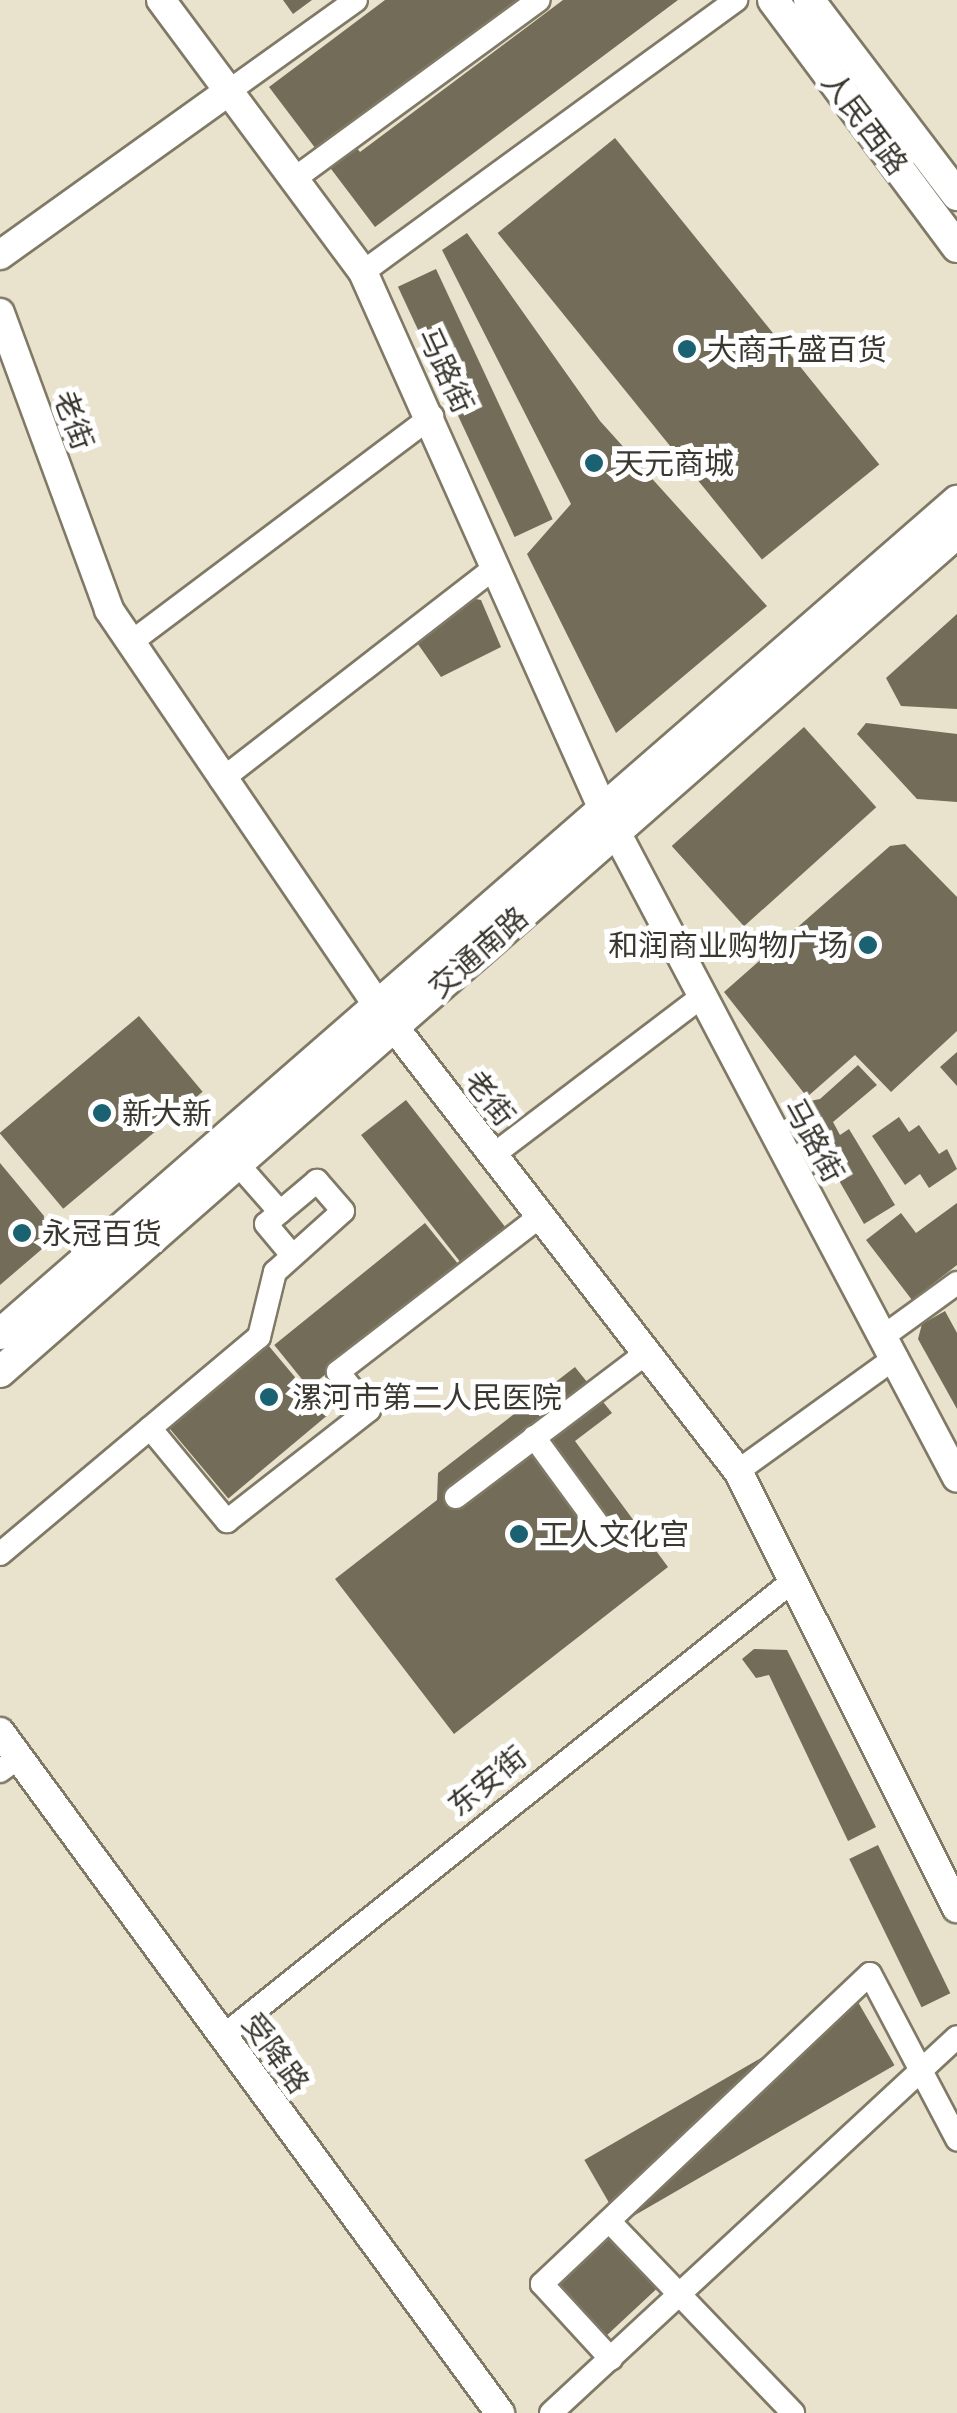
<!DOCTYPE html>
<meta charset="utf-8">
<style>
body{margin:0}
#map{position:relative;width:957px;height:2413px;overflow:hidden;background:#e9e2cd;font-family:Merriweather,"Noto Sans SC",serif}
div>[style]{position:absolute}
.building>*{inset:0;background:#726c59;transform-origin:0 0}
.roads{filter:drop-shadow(2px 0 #7f7966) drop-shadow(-2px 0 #7f7966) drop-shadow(0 2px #7f7966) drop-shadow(0 -2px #7f7966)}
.minor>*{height:22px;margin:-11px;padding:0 11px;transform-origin:11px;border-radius:11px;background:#fff}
.tertiary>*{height:28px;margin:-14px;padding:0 14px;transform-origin:14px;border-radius:14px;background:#fff}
.secondary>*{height:30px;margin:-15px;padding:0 15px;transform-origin:15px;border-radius:15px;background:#fff}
.dots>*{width:28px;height:28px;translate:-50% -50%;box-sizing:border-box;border:5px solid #fff;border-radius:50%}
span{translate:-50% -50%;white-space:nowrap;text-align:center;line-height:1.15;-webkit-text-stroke:10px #fff;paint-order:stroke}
.street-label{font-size:30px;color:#3b3830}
.poi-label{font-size:30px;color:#3b3830}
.left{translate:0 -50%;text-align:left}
.right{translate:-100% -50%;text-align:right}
</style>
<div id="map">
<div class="building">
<div style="clip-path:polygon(283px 0,312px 0,293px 14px)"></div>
<div style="clip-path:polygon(385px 0,516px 0,343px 130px,360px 152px,563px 0,678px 0,375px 227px,269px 87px)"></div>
<div style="left:615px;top:138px;width:420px;height:151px;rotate:51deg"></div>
<div style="clip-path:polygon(467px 233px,600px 421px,767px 606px,616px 733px,527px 554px,571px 504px,442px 250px)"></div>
<div style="left:436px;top:269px;width:276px;height:42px;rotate:65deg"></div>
<div style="clip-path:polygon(465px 597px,481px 600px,501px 647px,441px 677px,413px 637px)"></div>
<div style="clip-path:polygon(957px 614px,957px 709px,901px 706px,886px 678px)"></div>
<div style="clip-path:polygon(866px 723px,957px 734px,957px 802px,917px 799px,857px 734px)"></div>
<div style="left:804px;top:727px;width:108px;height:178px;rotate:48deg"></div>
<div style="clip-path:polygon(905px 844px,957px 897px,957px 1031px,891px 1092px,855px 1055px,807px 1097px,724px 992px,890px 846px)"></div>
<div style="left:139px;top:1016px;width:99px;height:182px;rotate:50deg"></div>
<div style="clip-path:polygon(957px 1052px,957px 1086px,940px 1067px)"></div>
<div style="clip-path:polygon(858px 1065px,877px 1085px,833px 1122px,840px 1135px,849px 1129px,895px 1205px,864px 1224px,795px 1104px,820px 1099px)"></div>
<div style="left:406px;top:1100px;width:164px;height:57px;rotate:52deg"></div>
<div style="clip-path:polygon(899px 1117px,909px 1132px,919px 1125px,939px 1154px,947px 1149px,957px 1169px,929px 1188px,920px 1174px,905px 1185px,872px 1136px)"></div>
<div style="clip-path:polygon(0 1163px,44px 1216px,42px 1249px,0 1285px)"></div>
<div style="clip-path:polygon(957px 1203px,957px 1265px,912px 1300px,866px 1240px,901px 1213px,916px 1233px)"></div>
<div style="left:425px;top:1223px;width:55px;height:194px;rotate:51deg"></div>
<div style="clip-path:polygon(945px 1311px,957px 1333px,957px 1409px,918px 1339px,922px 1324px)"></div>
<div style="left:268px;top:1345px;width:92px;height:129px;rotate:50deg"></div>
<div style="clip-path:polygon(575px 1367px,612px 1413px,575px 1441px,668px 1567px,454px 1734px,335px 1579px,437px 1500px,438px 1473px)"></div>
<div style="clip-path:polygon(754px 1649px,787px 1650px,876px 1827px,848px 1841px,769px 1675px,756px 1678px,742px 1659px)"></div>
<div style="left:878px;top:1845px;width:165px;height:32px;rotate:64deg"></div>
<div style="left:858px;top:2002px;width:73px;height:316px;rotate:60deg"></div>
<div style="left:611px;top:2237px;width:69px;height:74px;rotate:47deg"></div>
</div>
<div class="roads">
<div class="minor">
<div style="left:229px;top:91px;width:156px;rotate:-35.6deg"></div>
<div style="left:294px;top:179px;width:303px;rotate:-36.2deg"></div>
<div style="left:363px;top:272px;width:462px;rotate:-36.1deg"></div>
<div style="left:130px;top:643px;width:378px;rotate:-36.9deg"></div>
<div style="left:221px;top:780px;width:349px;rotate:-37.8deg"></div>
<div style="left:493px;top:1155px;width:260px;rotate:-37.2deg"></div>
<div style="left:280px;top:1212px;width:18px;rotate:139deg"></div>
<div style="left:266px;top:1224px;width:38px;rotate:50deg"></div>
<div style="left:884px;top:1336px;width:90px;rotate:-36deg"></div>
<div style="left:150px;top:1428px;width:121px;rotate:50.4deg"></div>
<div style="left:227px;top:1521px;width:180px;rotate:-38deg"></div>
<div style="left:369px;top:1410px;width:49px;rotate:-129.2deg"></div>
<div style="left:338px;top:1372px;width:254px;rotate:-37.6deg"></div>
<div style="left:534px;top:1437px;width:115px;rotate:53.8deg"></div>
<div style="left:738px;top:1471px;width:195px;rotate:-35.8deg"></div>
<div style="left:456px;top:1497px;width:236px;rotate:-37.1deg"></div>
<div style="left:0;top:1554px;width:338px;rotate:-40deg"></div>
<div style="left:259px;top:1337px;width:67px;rotate:-76.2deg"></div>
<div style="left:275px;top:1272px;width:91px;rotate:-41.9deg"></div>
<div style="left:343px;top:1211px;width:40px;rotate:-131deg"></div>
<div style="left:317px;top:1181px;width:48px;rotate:140deg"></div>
<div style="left:280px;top:1212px;width:67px;rotate:-131.3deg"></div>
<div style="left:0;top:1771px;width:24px;rotate:-36deg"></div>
<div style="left:223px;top:2036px;width:731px;rotate:-38.61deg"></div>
<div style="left:609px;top:2221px;width:266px;rotate:46.2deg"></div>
<div style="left:611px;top:2359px;width:102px;rotate:-132.6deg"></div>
<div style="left:542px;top:2284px;width:451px;rotate:-43.4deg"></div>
<div style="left:870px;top:1974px;width:187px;rotate:62.2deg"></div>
<div style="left:551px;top:2413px;width:553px;rotate:-42.8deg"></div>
</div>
<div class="tertiary">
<div style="left:161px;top:0;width:339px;rotate:53.4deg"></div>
<div style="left:363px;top:272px;width:586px;rotate:65.93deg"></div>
<div style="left:0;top:255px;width:282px;rotate:-35.6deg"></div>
<div style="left:0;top:313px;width:316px;rotate:69.8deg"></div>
<div style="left:109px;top:610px;width:477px;rotate:55.8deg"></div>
<div style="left:377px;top:1005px;width:589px;rotate:52.24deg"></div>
<div style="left:738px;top:1471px;width:489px;rotate:63.4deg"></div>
<div style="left:616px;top:832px;width:730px;rotate:62.17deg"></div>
<div style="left:0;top:1732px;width:845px;rotate:53.71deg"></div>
</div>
<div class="secondary">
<div style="left:773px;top:0;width:308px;rotate:53.3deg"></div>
<div style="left:809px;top:0;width:245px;rotate:52.8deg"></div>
<div style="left:0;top:1334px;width:1269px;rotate:-41.04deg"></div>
<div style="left:0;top:1372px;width:1273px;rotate:-41.24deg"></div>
</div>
</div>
<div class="dots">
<div style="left:687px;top:349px;background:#1a6171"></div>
<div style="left:594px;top:463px;background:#1a6171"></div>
<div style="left:868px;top:945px;background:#1a6171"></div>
<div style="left:102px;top:1113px;background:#1a6171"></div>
<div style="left:22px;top:1233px;background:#1a6171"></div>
<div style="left:269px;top:1397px;background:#1a6171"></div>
<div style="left:519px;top:1534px;background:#1a6171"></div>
</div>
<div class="street-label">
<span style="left:865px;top:123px;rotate:53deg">人民西路</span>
<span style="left:446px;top:370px;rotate:65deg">马路街</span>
<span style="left:74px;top:420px;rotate:70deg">老街</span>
<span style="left:478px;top:952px;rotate:-41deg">交通南路</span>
<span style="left:490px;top:1098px;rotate:52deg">老街</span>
<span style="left:814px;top:1140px;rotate:61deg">马路街</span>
<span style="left:487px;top:1781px;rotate:-39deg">东安街</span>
<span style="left:276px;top:2053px;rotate:54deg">受降路</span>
</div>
<div class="poi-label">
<span class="left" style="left:707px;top:349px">大商千盛百货</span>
<span class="left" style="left:614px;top:463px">天元商城</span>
<span class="right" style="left:848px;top:945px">和润商业购物广场</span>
<span class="left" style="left:122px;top:1113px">新大新</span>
<span class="left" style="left:42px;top:1233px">永冠百货</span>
<span class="left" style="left:292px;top:1397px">漯河市第二人民医院</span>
<span class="left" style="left:539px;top:1534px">工人文化宫</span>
</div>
</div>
